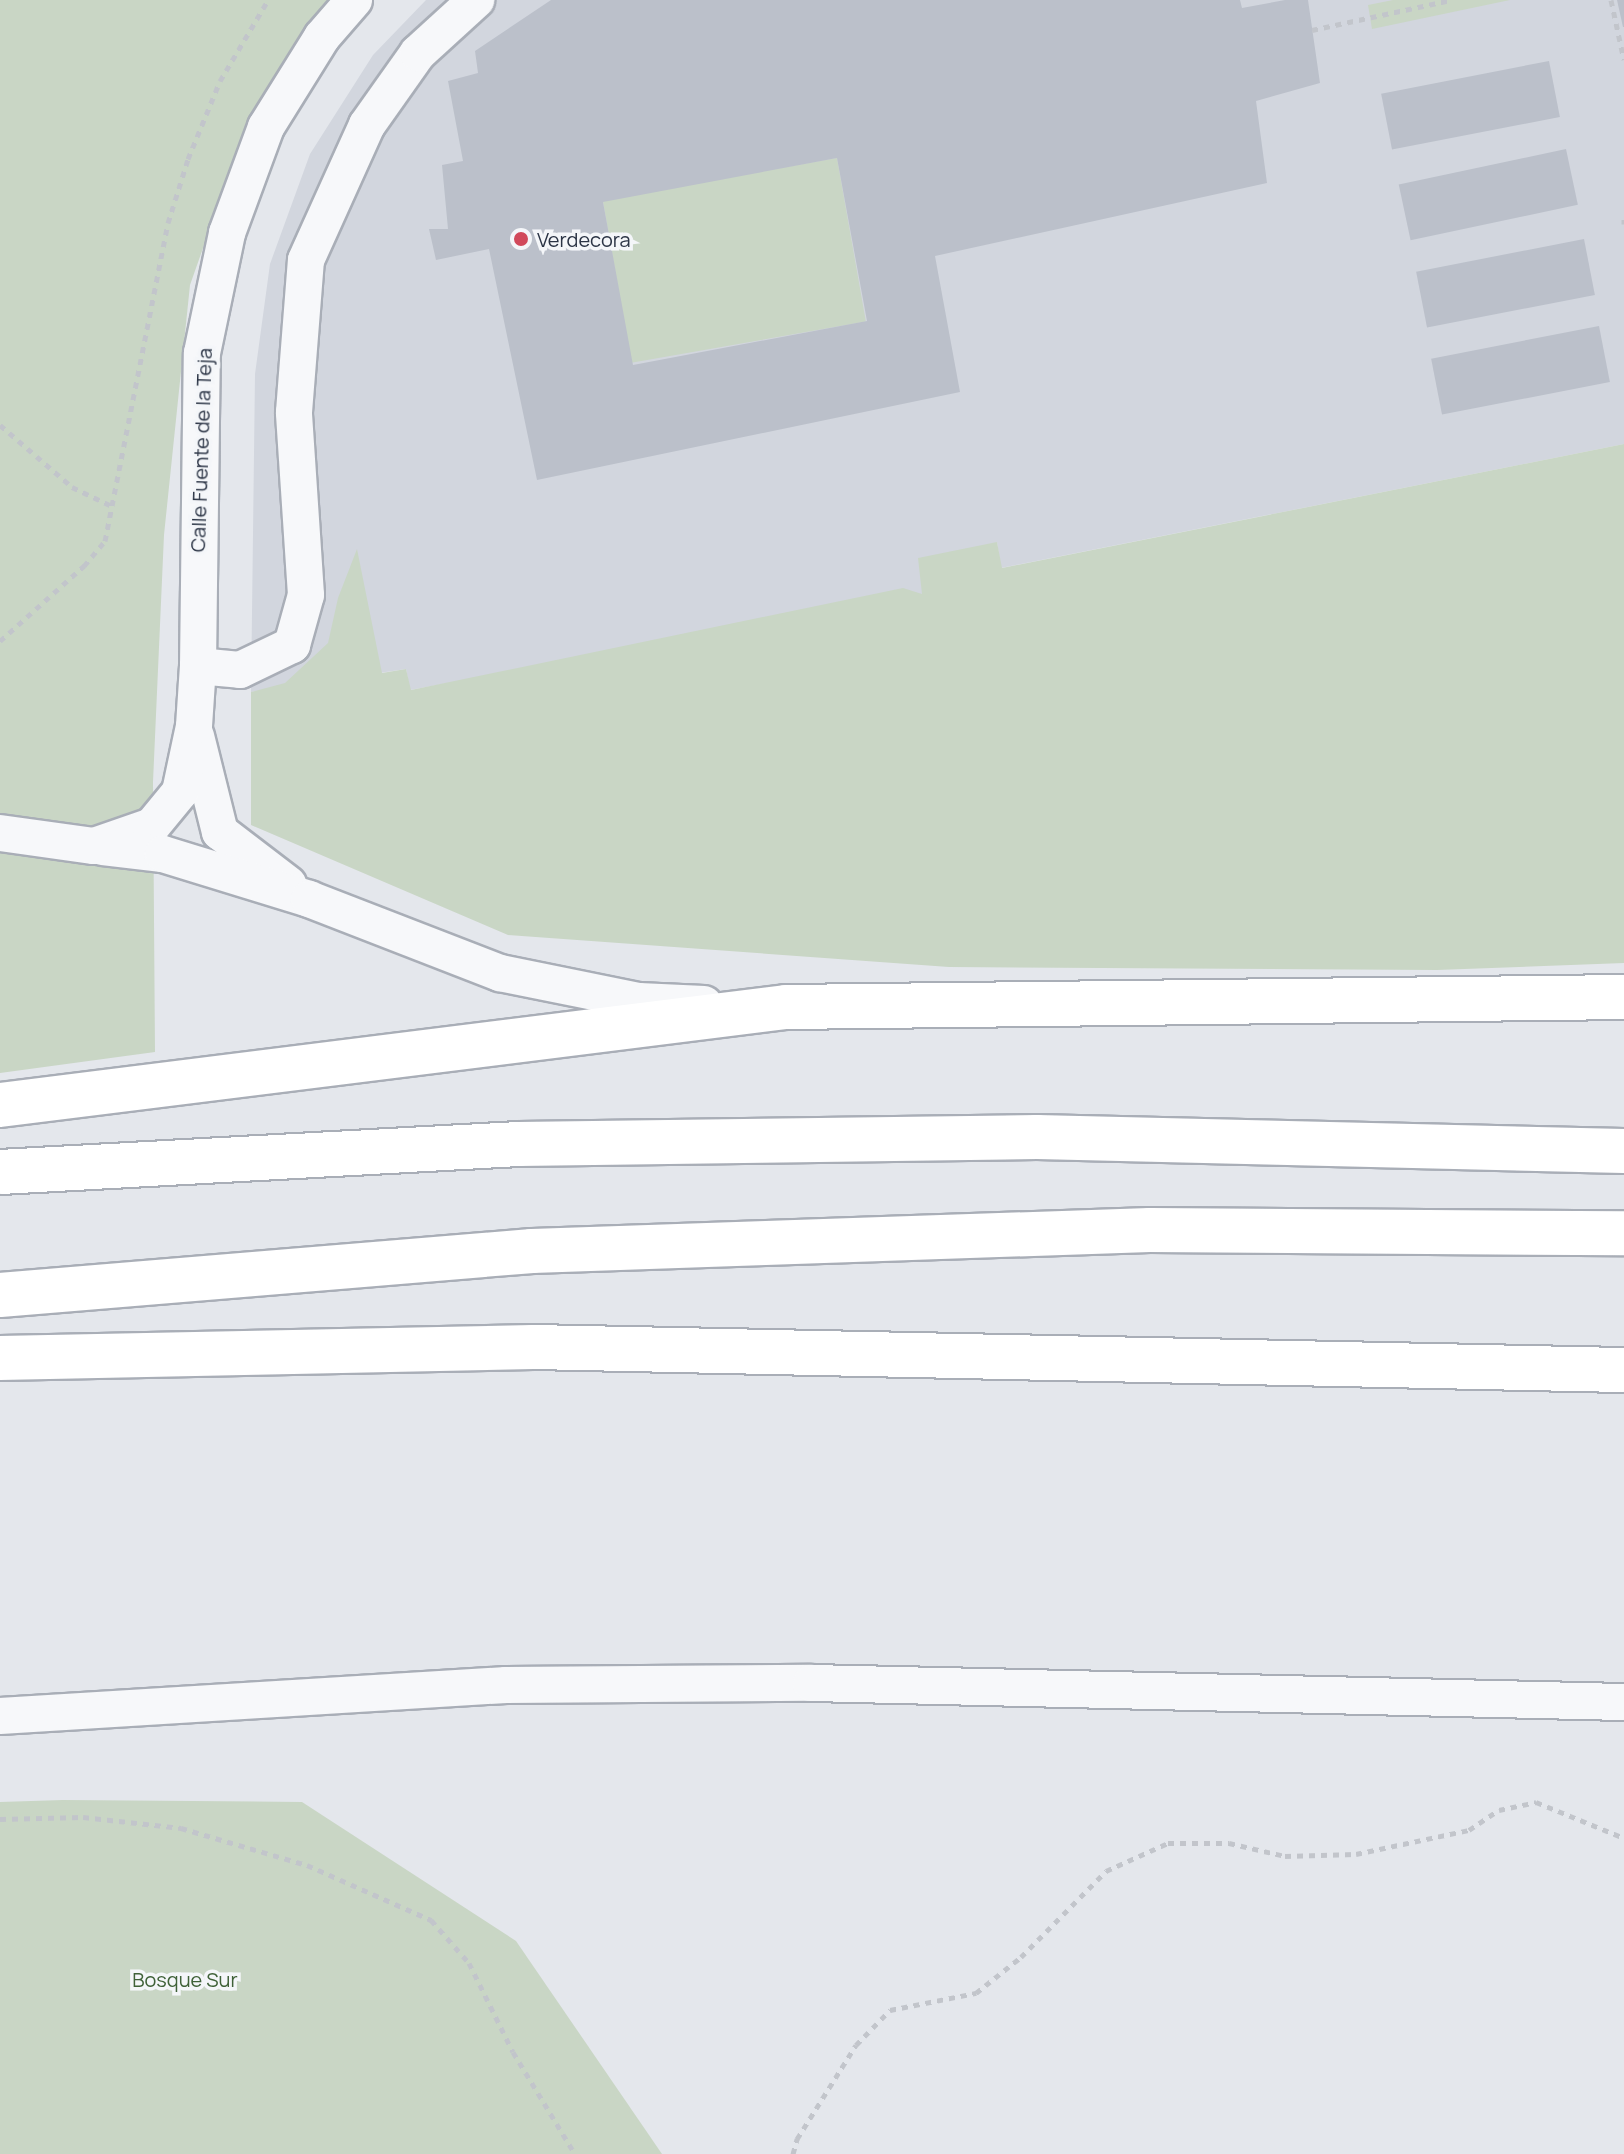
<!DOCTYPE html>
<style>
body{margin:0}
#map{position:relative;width:1624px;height:2154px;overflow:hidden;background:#e4e7ec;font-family:Manrope,sans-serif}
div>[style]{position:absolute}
.built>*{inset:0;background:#d2d6de}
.green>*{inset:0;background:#c9d6c5;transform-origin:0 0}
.building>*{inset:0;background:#bbc0ca;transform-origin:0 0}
.path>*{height:5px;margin-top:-2.5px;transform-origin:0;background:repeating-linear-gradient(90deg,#c2c5cb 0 6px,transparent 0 12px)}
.roads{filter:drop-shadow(2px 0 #a9aeb7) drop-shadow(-2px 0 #a9aeb7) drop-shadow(0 2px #a9aeb7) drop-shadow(0 -2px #a9aeb7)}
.minor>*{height:36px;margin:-18px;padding:0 18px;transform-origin:18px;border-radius:18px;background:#f7f8fa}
.highway>*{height:44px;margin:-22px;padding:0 22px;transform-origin:22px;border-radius:22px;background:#fff}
.dots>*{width:22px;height:22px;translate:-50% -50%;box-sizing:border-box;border:4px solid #f4f6f9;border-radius:50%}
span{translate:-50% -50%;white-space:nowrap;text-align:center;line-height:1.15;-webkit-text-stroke:7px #f4f6f9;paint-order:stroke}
.poi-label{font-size:20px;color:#2b3445}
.left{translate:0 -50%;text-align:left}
.street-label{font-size:20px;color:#2b3445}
.park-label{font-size:20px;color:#3f6138}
</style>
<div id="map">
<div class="built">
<div style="clip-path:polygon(426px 0,1624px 0,1624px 444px,1001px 568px,997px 542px,923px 595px,410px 690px,406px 669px,251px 692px,255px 374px,270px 264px,310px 154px,373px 55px)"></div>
</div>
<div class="green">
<div style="clip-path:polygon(0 0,327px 0,250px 115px,190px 285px,164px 535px,153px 782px,155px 1052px,0 1073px)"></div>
<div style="clip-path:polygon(1393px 0,1510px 0,1372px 29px,1368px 5px)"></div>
<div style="left:837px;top:158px;width:166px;height:238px;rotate:80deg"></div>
<div style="clip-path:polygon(1624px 444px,1624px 963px,1437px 970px,949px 967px,508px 935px,251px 825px,251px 692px,285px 683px,328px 643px,338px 598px,357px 549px,382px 673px,406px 669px,411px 690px,903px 588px,922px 594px,918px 558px,997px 542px,1002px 568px)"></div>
<div style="clip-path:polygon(63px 1800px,302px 1802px,516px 1941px,662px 2154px,0 2154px,0 1802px)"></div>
</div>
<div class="building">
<div style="clip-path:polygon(evenodd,551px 0,1240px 0,1242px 8px,1285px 0,1308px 0,1320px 83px,1256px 101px,1267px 183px,935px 256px,960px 392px,537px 480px,489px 249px,436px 260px,429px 229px,448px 229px,442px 165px,463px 161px,448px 81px,478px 73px,475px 51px,551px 0,837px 158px,867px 321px,633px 365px,603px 202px,837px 158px)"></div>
<div style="clip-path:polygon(1617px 0,1624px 0,1624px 27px,1623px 27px)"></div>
<div style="left:1549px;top:61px;width:57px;height:171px;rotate:79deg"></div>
<div style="left:1566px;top:149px;width:57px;height:171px;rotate:78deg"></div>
<div style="left:1584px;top:239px;width:57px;height:171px;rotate:79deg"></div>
<div style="left:1599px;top:326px;width:57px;height:171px;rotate:79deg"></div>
</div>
<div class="path">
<div style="left:1611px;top:0;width:61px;rotate:77.8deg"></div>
<div style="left:1312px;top:30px;width:142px;rotate:-12.2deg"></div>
<div style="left:1624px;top:219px;width:5px;rotate:90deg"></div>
<div style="left:0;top:425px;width:95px;rotate:40.7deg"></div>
<div style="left:72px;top:487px;width:47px;rotate:25.5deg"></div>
<div style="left:0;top:641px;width:113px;rotate:-41.8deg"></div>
<div style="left:84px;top:566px;width:33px;rotate:-50deg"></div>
<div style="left:105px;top:541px;width:324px;rotate:-78.8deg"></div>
<div style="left:168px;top:223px;width:67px;rotate:-72.6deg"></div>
<div style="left:188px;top:159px;width:84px;rotate:-67.7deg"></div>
<div style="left:220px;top:81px;width:94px;rotate:-59.3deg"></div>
<div style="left:0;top:1819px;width:83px;rotate:-1.4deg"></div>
<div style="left:83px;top:1817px;width:99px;rotate:6.4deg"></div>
<div style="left:181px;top:1828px;width:131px;rotate:16.4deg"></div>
<div style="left:307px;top:1865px;width:136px;rotate:23.9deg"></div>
<div style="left:431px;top:1920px;width:57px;rotate:48.5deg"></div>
<div style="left:469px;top:1963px;width:99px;rotate:63.7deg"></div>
<div style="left:513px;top:2052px;width:119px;rotate:58.7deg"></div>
<div style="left:793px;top:2154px;width:16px;rotate:-75deg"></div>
<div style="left:797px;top:2139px;width:111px;rotate:-57.9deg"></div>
<div style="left:856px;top:2045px;width:49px;rotate:-45.8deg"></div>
<div style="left:890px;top:2010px;width:88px;rotate:-11.2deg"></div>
<div style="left:976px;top:1993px;width:58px;rotate:-38.7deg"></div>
<div style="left:1021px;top:1957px;width:121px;rotate:-45.3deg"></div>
<div style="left:1106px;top:1871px;width:68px;rotate:-24.3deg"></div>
<div style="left:1168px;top:1843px;width:61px"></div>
<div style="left:1229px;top:1843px;width:57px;rotate:13.1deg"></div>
<div style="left:1285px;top:1856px;width:71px;rotate:-1.6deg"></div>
<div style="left:1356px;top:1854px;width:116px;rotate:-12deg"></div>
<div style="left:1469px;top:1830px;width:36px;rotate:-34deg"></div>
<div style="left:1499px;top:1810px;width:38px;rotate:-12deg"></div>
<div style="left:1536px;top:1802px;width:95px;rotate:22.2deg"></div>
</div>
<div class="roads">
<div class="minor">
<div style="left:198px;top:666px;width:42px;rotate:5.4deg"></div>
<div style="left:240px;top:670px;width:58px;rotate:-25.7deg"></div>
<div style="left:292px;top:645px;width:52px;rotate:-74.4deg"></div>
<div style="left:306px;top:595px;width:183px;rotate:-93.8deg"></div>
<div style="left:294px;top:412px;width:152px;rotate:-85.5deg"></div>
<div style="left:306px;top:260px;width:148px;rotate:-65.7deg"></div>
<div style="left:367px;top:125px;width:88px;rotate:-54.7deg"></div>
<div style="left:418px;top:53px;width:79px;rotate:-42.4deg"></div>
<div style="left:196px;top:736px;width:99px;rotate:76deg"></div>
<div style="left:220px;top:832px;width:86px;rotate:37.4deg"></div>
<div style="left:0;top:833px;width:95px;rotate:7.9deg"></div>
<div style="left:94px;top:846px;width:61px;rotate:-19deg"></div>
<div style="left:152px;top:826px;width:44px;rotate:-50.5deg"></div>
<div style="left:180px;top:792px;width:67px;rotate:-78deg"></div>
<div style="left:194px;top:726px;width:60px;rotate:-86.2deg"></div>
<div style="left:198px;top:666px;width:313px;rotate:-89.3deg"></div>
<div style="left:202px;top:353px;width:123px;rotate:-78.2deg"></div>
<div style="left:227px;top:233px;width:113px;rotate:-69.8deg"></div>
<div style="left:266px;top:127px;width:106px;rotate:-58.1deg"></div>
<div style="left:322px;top:37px;width:49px;rotate:-49.1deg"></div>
<div style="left:103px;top:847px;width:60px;rotate:6.7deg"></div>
<div style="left:163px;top:854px;width:153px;rotate:17.1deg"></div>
<div style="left:309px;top:899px;width:205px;rotate:21.2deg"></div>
<div style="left:500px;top:973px;width:142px;rotate:11.4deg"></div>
<div style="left:639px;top:1001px;width:65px;rotate:2.6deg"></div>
<div style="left:0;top:1716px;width:507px;rotate:-3.51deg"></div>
<div style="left:506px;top:1685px;width:305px;rotate:-0.4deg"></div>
<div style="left:811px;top:1683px;width:813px;rotate:1.34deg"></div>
</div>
<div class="highway">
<div style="left:0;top:1105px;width:792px;rotate:-7.11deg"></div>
<div style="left:786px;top:1007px;width:838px;rotate:-0.68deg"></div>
<div style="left:0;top:1172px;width:519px;rotate:-3.09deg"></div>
<div style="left:518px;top:1144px;width:519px;rotate:-0.77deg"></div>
<div style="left:1037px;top:1137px;width:587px;rotate:1.37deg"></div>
<div style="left:0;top:1295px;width:534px;rotate:-4.73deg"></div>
<div style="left:532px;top:1251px;width:618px;rotate:-1.95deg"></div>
<div style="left:1150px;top:1230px;width:474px;rotate:0.4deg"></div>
<div style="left:0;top:1358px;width:533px;rotate:-1.18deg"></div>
<div style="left:533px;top:1347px;width:1091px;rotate:1.21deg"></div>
</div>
</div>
<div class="dots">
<div style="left:521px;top:239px;background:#d1495b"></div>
</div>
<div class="poi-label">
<span class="left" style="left:537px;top:239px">Verdecora</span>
</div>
<div class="street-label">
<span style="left:201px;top:450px;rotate:-88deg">Calle Fuente de la Teja</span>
</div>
<div class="park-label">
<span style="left:185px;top:1979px">Bosque Sur</span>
</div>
</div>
